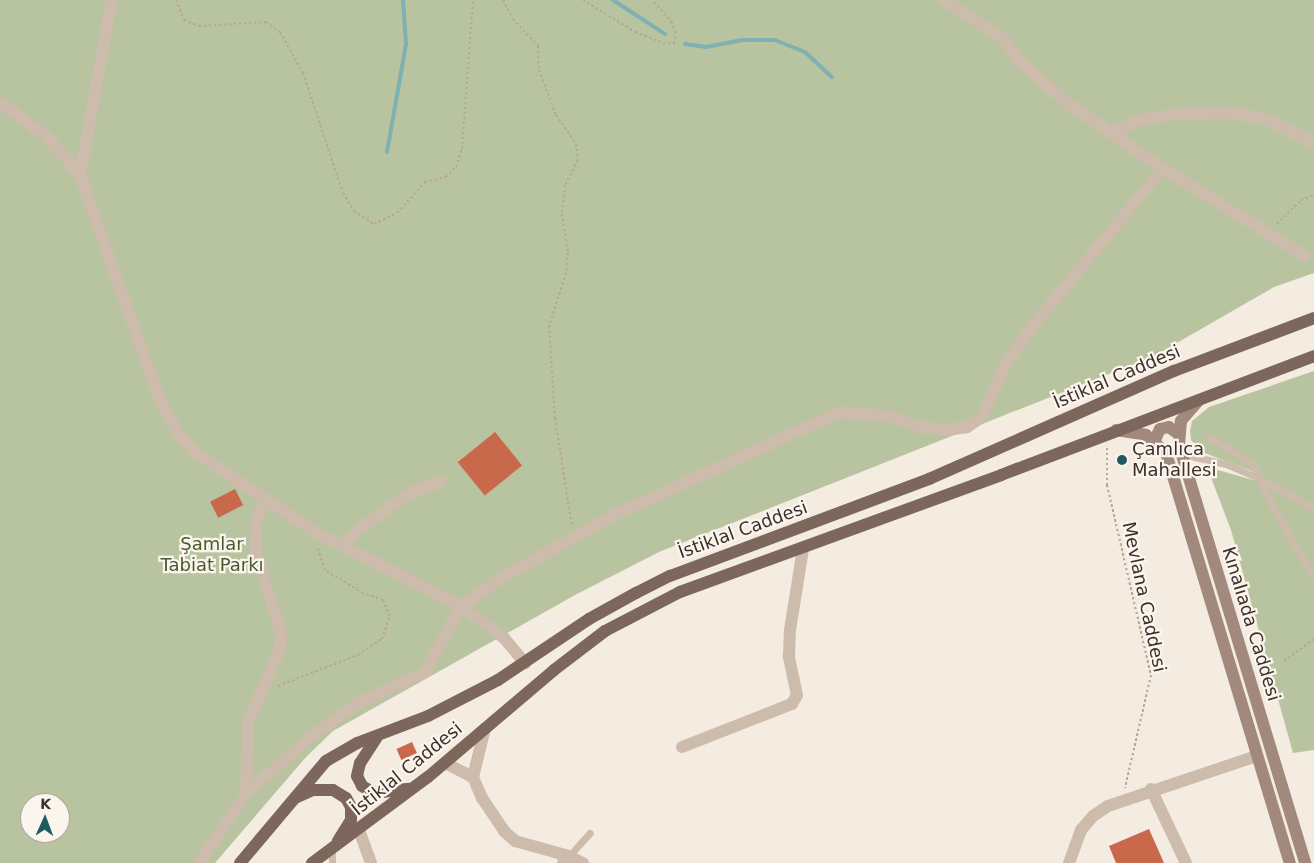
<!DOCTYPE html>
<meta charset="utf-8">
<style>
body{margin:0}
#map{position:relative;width:1314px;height:863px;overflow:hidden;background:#f4ebe1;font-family:"DejaVu Sans",sans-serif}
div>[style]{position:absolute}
.green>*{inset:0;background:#b8c4a0}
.stream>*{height:4px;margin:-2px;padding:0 2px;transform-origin:2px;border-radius:2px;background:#7fb0b2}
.building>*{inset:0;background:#c8694b;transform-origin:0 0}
.path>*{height:2px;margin-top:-1px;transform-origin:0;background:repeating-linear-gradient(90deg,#b9a596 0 2.5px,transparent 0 5px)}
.service>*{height:7px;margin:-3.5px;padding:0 3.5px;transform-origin:3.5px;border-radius:3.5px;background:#cdbbac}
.minor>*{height:12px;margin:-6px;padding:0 6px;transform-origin:6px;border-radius:6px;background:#cdbbac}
.secondary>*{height:12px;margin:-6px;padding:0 6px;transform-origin:6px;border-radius:6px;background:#a18a7d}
.primary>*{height:12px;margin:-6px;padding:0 6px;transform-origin:6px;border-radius:6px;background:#7d675c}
.dots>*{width:14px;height:14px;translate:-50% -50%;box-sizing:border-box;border:2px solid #fbf5ee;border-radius:50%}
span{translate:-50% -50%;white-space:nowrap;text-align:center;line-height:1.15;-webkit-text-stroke:4.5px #fbf5ee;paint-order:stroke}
.street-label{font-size:18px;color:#3b302b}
.poi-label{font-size:18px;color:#3b302b}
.left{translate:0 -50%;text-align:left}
.park-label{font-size:18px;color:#4a5a2e}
.north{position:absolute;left:20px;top:793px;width:50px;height:50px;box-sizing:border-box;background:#fbf5ee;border:1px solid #aea6a0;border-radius:50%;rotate:2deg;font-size:14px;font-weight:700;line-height:20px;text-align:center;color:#3b302b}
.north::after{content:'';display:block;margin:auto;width:18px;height:22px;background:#1f5a5e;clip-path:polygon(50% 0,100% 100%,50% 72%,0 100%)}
</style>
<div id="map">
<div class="green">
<div style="clip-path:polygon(evenodd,0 0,1314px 0,1314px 273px,1274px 287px,1154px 356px,659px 552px,575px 595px,333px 731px,306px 757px,215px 863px,0 863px,0 0,30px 803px,60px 803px,60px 833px,30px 833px,30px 803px)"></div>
<div style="clip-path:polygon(1314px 371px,1314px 750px,1293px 753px,1231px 530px,1207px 467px,1257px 481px,1252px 471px,1202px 452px,1191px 440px,1190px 431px,1192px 421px,1209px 407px)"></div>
</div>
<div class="stream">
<div style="left:613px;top:0;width:62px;rotate:33.2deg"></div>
<div style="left:685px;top:44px;width:21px;rotate:8deg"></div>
<div style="left:706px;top:47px;width:37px;rotate:-11deg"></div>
<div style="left:742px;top:40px;width:33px"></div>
<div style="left:775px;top:40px;width:32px;rotate:22deg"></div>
<div style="left:805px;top:52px;width:37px;rotate:43deg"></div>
<div style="left:387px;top:152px;width:110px;rotate:-80deg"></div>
<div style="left:406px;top:44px;width:44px;rotate:-93.9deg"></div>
</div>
<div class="building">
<div style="left:495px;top:432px;width:43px;height:48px;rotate:51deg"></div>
<div style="left:235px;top:489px;width:18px;height:28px;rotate:63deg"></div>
<div style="left:412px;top:742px;width:12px;height:17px;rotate:66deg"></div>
<div style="clip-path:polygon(1149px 829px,1164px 863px,1116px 863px,1109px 846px)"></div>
</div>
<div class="path">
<div style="left:176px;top:0;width:22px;rotate:68deg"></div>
<div style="left:184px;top:20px;width:16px;rotate:22deg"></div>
<div style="left:199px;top:26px;width:67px;rotate:-3.4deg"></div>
<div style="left:266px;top:22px;width:17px;rotate:36deg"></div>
<div style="left:280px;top:32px;width:47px;rotate:60.7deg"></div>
<div style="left:303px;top:73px;width:126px;rotate:71.6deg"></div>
<div style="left:343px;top:193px;width:21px;rotate:59deg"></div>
<div style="left:354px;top:211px;width:24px;rotate:33deg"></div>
<div style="left:374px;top:224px;width:25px;rotate:-26deg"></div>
<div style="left:397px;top:213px;width:42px;rotate:-47.9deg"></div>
<div style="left:425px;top:182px;width:22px;rotate:-13deg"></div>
<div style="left:446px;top:177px;width:14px;rotate:-45deg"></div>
<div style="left:456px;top:167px;width:19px;rotate:-72deg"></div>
<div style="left:462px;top:149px;width:149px;rotate:-85.8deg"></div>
<div style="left:503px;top:0;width:21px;rotate:62deg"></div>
<div style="left:513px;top:19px;width:37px;rotate:47deg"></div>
<div style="left:538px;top:46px;width:24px;rotate:88deg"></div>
<div style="left:539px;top:70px;width:48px;rotate:69.3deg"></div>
<div style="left:556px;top:115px;width:35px;rotate:55deg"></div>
<div style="left:576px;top:144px;width:16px;rotate:83deg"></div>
<div style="left:578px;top:160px;width:28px;rotate:117deg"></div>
<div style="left:565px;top:185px;width:29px;rotate:96deg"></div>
<div style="left:562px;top:214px;width:39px;rotate:81deg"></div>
<div style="left:568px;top:253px;width:20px;rotate:96deg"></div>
<div style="left:566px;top:273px;width:56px;rotate:107.8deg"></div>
<div style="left:549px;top:326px;width:92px;rotate:86.3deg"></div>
<div style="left:555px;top:418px;width:109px;rotate:81.1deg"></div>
<div style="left:583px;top:0;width:61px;rotate:31.6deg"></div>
<div style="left:635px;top:32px;width:30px;rotate:21deg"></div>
<div style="left:663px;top:43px;width:11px;rotate:5deg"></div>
<div style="left:674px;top:44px;width:11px;rotate:-80deg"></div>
<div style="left:676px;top:33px;width:11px;rotate:-112deg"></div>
<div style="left:672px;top:23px;width:30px;rotate:-130deg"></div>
<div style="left:1277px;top:224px;width:34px;rotate:-45deg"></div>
<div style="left:1301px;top:200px;width:14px;rotate:-21deg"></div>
<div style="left:1107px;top:448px;width:37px;rotate:90deg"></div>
<div style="left:1107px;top:485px;width:195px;rotate:77deg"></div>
<div style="left:1151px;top:675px;width:116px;rotate:103deg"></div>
<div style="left:1284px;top:661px;width:37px;rotate:-36deg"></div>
<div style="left:278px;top:686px;width:86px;rotate:-21.2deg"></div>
<div style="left:358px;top:655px;width:29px;rotate:-34deg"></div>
<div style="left:382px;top:639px;width:24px;rotate:-71deg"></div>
<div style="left:390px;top:616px;width:17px;rotate:-114deg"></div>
<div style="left:383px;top:600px;width:21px;rotate:-161deg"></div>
<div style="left:363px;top:593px;width:44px;rotate:-148.8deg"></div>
<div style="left:325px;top:570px;width:24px;rotate:-109deg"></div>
</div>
<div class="service">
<div style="left:1209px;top:437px;width:52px;rotate:31.5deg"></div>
<div style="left:1253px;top:464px;width:45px;rotate:65.1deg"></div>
<div style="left:1272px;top:505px;width:84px;rotate:60.1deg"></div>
<div style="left:1182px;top:454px;width:45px;rotate:12.8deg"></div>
<div style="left:1226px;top:464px;width:40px;rotate:23.4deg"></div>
<div style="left:1263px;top:480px;width:59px;rotate:29.6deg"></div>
<div style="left:569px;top:856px;width:31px;rotate:-48deg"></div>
<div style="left:332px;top:863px;width:14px;rotate:-90deg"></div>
</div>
<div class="minor">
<div style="left:112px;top:0;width:178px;rotate:100.4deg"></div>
<div style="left:80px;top:175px;width:237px;rotate:70.5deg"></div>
<div style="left:159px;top:398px;width:40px;rotate:62deg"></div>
<div style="left:178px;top:433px;width:23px;rotate:50deg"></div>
<div style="left:193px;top:451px;width:146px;rotate:33.6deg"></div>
<div style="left:315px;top:532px;width:164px;rotate:26.9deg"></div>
<div style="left:461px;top:606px;width:54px;rotate:36.7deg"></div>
<div style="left:504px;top:638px;width:33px;rotate:50deg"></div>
<div style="left:943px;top:0;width:72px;rotate:32.6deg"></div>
<div style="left:1004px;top:39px;width:27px;rotate:56deg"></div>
<div style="left:1019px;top:61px;width:62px;rotate:41.1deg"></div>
<div style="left:1066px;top:102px;width:102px;rotate:34.6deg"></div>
<div style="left:1150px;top:160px;width:181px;rotate:31.9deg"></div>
<div style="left:0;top:102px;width:59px;rotate:36.7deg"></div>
<div style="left:47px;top:137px;width:50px;rotate:49deg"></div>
<div style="left:1111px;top:133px;width:31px;rotate:-25deg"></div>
<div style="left:1139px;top:120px;width:41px;rotate:-8.3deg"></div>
<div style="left:1180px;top:114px;width:51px;rotate:-1.1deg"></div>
<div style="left:1231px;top:113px;width:36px;rotate:10deg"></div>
<div style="left:1266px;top:119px;width:54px;rotate:26.6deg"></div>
<div style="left:342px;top:546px;width:23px;rotate:-45deg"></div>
<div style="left:358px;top:530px;width:64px;rotate:-35.4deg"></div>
<div style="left:410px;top:493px;width:33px;rotate:-20deg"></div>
<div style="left:682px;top:747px;width:118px;rotate:-21.4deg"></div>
<div style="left:792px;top:704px;width:10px;rotate:-61deg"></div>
<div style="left:797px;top:695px;width:40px;rotate:-102deg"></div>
<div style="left:789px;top:656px;width:26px;rotate:-88deg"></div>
<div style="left:790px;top:630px;width:82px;rotate:-80.9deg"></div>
<div style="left:445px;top:763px;width:31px;rotate:27deg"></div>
<div style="left:473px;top:777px;width:50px;rotate:-76.2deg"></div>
<div style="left:473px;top:777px;width:23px;rotate:67deg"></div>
<div style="left:482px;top:798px;width:40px;rotate:56deg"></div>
<div style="left:504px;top:831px;width:15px;rotate:42deg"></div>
<div style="left:515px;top:841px;width:56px;rotate:15.5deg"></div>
<div style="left:569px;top:856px;width:9px;rotate:131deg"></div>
<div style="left:1151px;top:789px;width:82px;rotate:64.7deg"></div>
<div style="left:246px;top:794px;width:84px;rotate:-41.6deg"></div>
<div style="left:309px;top:738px;width:60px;rotate:-35.5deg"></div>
<div style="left:358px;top:703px;width:74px;rotate:-24.8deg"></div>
<div style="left:425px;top:672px;width:75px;rotate:-61.4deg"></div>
<div style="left:461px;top:606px;width:47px;rotate:-34.7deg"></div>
<div style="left:500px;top:579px;width:129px;rotate:-29.4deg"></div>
<div style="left:612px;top:516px;width:251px;rotate:-24.5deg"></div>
<div style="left:840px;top:412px;width:49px;rotate:4.7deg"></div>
<div style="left:889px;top:416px;width:34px;rotate:19deg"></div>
<div style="left:921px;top:427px;width:23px;rotate:7deg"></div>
<div style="left:944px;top:430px;width:23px;rotate:-7deg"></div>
<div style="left:967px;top:427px;width:18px;rotate:-34deg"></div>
<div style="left:982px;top:417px;width:56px;rotate:-65.7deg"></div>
<div style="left:1005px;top:366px;width:46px;rotate:-55.6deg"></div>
<div style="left:1031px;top:328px;width:207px;rotate:-50.5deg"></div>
<div style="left:359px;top:830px;width:35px;rotate:70deg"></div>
<div style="left:569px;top:856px;width:16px;rotate:27deg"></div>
<div style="left:199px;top:863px;width:83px;rotate:-55.7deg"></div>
<div style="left:246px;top:794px;width:73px;rotate:-88.4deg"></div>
<div style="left:248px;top:721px;width:78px;rotate:-65.7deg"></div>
<div style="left:280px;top:650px;width:17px;rotate:-87deg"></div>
<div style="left:281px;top:633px;width:85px;rotate:-107.2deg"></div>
<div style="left:256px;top:552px;width:29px;rotate:-92deg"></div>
<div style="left:255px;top:523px;width:25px;rotate:-64deg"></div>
<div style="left:1069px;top:863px;width:35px;rotate:-70deg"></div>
<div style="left:1081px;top:830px;width:18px;rotate:-49deg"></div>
<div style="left:1093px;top:816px;width:18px;rotate:-34deg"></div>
<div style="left:1108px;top:806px;width:157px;rotate:-18.6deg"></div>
</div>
<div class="secondary">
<div style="left:1199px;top:400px;width:28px;rotate:131deg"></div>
<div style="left:1181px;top:421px;width:24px;rotate:95deg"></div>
<div style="left:1179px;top:445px;width:437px;rotate:73.2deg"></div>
<div style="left:1116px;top:430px;width:30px;rotate:9deg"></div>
<div style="left:1146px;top:435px;width:27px;rotate:42deg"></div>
<div style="left:1166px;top:453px;width:428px;rotate:73.2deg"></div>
<div style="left:1155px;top:440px;width:12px;rotate:-66deg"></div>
<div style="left:1160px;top:429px;width:9px;rotate:-13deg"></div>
<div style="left:1169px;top:427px;width:10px;rotate:37deg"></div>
</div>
<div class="primary">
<div style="left:377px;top:737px;width:31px;rotate:123deg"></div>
<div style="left:360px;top:763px;width:13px;rotate:103deg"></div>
<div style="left:357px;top:776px;width:11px;rotate:63deg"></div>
<div style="left:362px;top:786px;width:14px;rotate:30deg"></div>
<div style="left:374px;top:793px;width:35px;rotate:-7deg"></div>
<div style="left:295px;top:798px;width:20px;rotate:-24deg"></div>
<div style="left:313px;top:790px;width:20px"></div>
<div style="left:333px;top:790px;width:15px;rotate:32deg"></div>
<div style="left:346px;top:798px;width:10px;rotate:61deg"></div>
<div style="left:351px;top:807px;width:13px;rotate:90deg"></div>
<div style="left:351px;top:820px;width:25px;rotate:122deg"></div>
<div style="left:240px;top:863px;width:133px;rotate:-49.9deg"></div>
<div style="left:326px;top:761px;width:36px;rotate:-30deg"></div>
<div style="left:357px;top:743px;width:76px;rotate:-20.8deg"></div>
<div style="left:428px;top:716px;width:79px;rotate:-27.2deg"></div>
<div style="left:498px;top:680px;width:110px;rotate:-33.8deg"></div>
<div style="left:589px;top:619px;width:54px;rotate:-29deg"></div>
<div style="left:636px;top:593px;width:38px;rotate:-27deg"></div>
<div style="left:670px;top:576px;width:277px;rotate:-20.5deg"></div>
<div style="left:929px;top:479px;width:268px;rotate:-23.8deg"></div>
<div style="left:1174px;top:371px;width:150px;rotate:-20.7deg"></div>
<div style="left:312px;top:863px;width:144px;rotate:-36.6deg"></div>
<div style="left:428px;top:777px;width:165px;rotate:-40.3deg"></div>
<div style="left:554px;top:670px;width:64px;rotate:-37.4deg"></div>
<div style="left:605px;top:631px;width:85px;rotate:-27.5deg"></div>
<div style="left:680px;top:592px;width:342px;rotate:-20deg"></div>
<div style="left:1001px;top:475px;width:335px;rotate:-20.8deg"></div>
</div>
<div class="dots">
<div style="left:1122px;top:460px;background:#1f5a5e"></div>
</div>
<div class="street-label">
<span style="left:1117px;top:377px;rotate:-23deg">İstiklal Caddesi</span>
<span style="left:743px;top:530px;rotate:-20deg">İstiklal Caddesi</span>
<span style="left:1144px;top:597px;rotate:78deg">Mevlana Caddesi</span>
<span style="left:1251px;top:624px;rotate:73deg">Kınalıada Caddesi</span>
<span style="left:407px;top:769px;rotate:-39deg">İstiklal Caddesi</span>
</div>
<div class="poi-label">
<span class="left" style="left:1132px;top:460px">Çamlıca<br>Mahallesi</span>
</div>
<div class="park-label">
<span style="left:212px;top:555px">Şamlar<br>Tabiat Parkı</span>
</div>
<div class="north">K</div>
</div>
